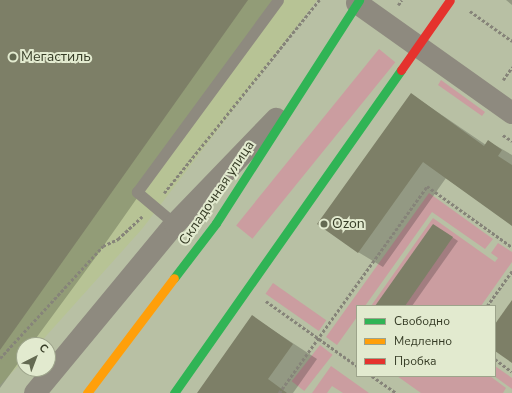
<!DOCTYPE html>
<meta charset="utf-8">
<style>
body{margin:0}
#map{position:relative;width:512px;height:393px;overflow:hidden;background:#b8c0a4;font-family:"Nunito Sans",sans-serif}
div>[style]{position:absolute}
.built>*{inset:0;background:#b7c395}
.green>*{inset:0;background:#cb9da0;transform-origin:0 0}
.shadow>*{inset:0;background:#0003}
.building>*{inset:0;background:#7d7f67}
.path>*{height:2.5px;margin-top:-1.25px;transform-origin:0;background:repeating-linear-gradient(90deg,#868479 0 3px,transparent 0 5px)}
.lane>*{height:11px;margin:-5.5px;padding:0 5.5px;transform-origin:5.5px;border-radius:5.5px;background:#8e8a7f}
.street>*{height:22px;margin:-11px;padding:0 11px;transform-origin:11px;border-radius:11px;background:#8e8a7f}
.fast>*{height:9px;margin:-4.5px;padding:0 4.5px;transform-origin:4.5px;border-radius:4.5px;background:#30b455}
.slow>*{height:9px;margin:-4.5px;padding:0 4.5px;transform-origin:4.5px;border-radius:4.5px;background:#ff9f0a}
.jam>*{height:9px;margin:-4.5px;padding:0 4.5px;transform-origin:4.5px;border-radius:4.5px;background:#e5322d}
.dots>*{width:11px;height:11px;translate:-50% -50%;box-sizing:border-box;border:2px solid #e2eacf;border-radius:50%}
span{translate:-50% -50%;white-space:nowrap;text-align:center;line-height:1.15;-webkit-text-stroke:4px #e2eacf;paint-order:stroke}
.poi-label{font-size:14px;color:#363c26}
.left{translate:0 -50%;text-align:left}
.street-label{font-size:14px;color:#363c26}
.legend{position:absolute;left:356px;top:305px;width:140px;height:72px;box-sizing:border-box;background:#e2eacf;border:1px solid #9da48b;margin:0;padding:5px 7px;list-style:none;font-size:12px;color:#363c26}
.legend li{display:flex;align-items:center;gap:8px;height:20px}
.legend b{width:20px;border:1px solid #9da48b}
.north{position:absolute;left:16px;top:337px;width:40px;height:40px;box-sizing:border-box;background:#e2eacf;border:1px solid #9da48b;border-radius:50%;rotate:42deg;font-size:11px;font-weight:700;line-height:16px;text-align:center;color:#363c26}
.north::after{content:'';display:block;margin:auto;width:14px;height:18px;background:#646a52;clip-path:polygon(50% 0,100% 100%,50% 72%,0 100%)}
</style>
<div id="map">
<div class="built">
<div style="clip-path:polygon(0 0,317px 0,142px 229px,38px 345px,24px 345px,24px 360px,0 385px)"></div>
</div>
<div class="green">
<div style="left:379px;top:49px;width:21px;height:227px;rotate:39deg"></div>
<div style="clip-path:polygon(441px 80px,485px 112px,482px 116px,438px 85px)"></div>
<div style="clip-path:polygon(429px 193px,493px 239px,485px 249px,432px 212px,365px 306px,357px 306px,357px 317px,337px 345px,326px 337px)"></div>
<div style="clip-path:polygon(433px 218px,495px 262px,498px 258px,491px 253px,498px 243px,512px 252px,512px 262px,481px 306px,371px 306px)"></div>
<div style="left:273px;top:283px;width:65px;height:13px;rotate:35deg"></div>
<div style="left:320px;top:345px;width:16px;height:46px;rotate:38deg"></div>
<div style="clip-path:polygon(331px 366px,369px 393px,343px 393px,332px 386px,327px 393px,312px 393px)"></div>
<div style="clip-path:polygon(495px 366px,512px 378px,512px 389px,494px 376px)"></div>
<div style="clip-path:polygon(397px 376px,490px 376px,506px 388px,503px 393px,421px 393px)"></div>
</div>
<div class="shadow">
<div style="clip-path:polygon(0 0,276px 0,95px 258px,31px 345px,24px 345px,24px 355px,0 388px)"></div>
<div style="clip-path:polygon(506px 0,512px 0,512px 5px)"></div>
<div style="clip-path:polygon(411px 94px,486px 145px,488px 141px,512px 155px,512px 225px,446px 178px,383px 267px,358px 252px)"></div>
<div style="clip-path:polygon(440px 229px,458px 241px,412px 306px,377px 306px)"></div>
<div style="clip-path:polygon(253px 317px,317px 359px,293px 393px,198px 393px)"></div>
</div>
<div class="building">
<div style="clip-path:polygon(0 0,248px 0,0 350px)"></div>
<div style="clip-path:polygon(411px 93px,484px 146px,488px 140px,502px 150px,498px 156px,512px 165px,512px 226px,423px 162px,358px 253px,317px 224px)"></div>
<div style="clip-path:polygon(433px 224px,453px 237px,405px 306px,375px 306px)"></div>
<div style="clip-path:polygon(512px 300px,512px 363px,495px 351px,495px 324px)"></div>
<div style="clip-path:polygon(252px 315px,293px 344px,268px 379px,287px 393px,197px 393px)"></div>
</div>
<div class="path">
<div style="left:398px;top:5px;width:6px;rotate:-51deg"></div>
<div style="left:470px;top:11px;width:52px;rotate:35.5deg"></div>
<div style="left:503px;top:80px;width:16px;rotate:-55deg"></div>
<div style="left:503px;top:135px;width:11px;rotate:34deg"></div>
<div style="left:164px;top:193px;width:248px;rotate:-51.2deg"></div>
<div style="left:266px;top:301px;width:112px;rotate:35.5deg"></div>
<div style="left:487px;top:306px;width:43px;rotate:-54.5deg"></div>
<div style="left:0;top:358px;width:152px;rotate:-47.4deg"></div>
<div style="left:103px;top:246px;width:17px;rotate:-25deg"></div>
<div style="left:118px;top:239px;width:33px;rotate:-43deg"></div>
<div style="left:495px;top:359px;width:21px;rotate:37deg"></div>
<div style="left:372px;top:376px;width:29px;rotate:35deg"></div>
<div style="left:279px;top:393px;width:254px;rotate:-54.4deg"></div>
<div style="left:427px;top:186px;width:105px;rotate:35.7deg"></div>
</div>
<div class="lane">
<div style="left:175px;top:224px;width:50px;rotate:-139.9deg"></div>
<div style="left:137px;top:192px;width:238px;rotate:-53.7deg"></div>
</div>
<div class="street">
<div style="left:357px;top:3px;width:190px;rotate:35.4deg"></div>
<div style="left:35px;top:393px;width:219px;rotate:-50.4deg"></div>
<div style="left:175px;top:224px;width:146px;rotate:-46.1deg"></div>
</div>
<div class="fast">
<div style="left:174px;top:278px;width:69px;rotate:-52.6deg"></div>
<div style="left:216px;top:223px;width:265px;rotate:-57.3deg"></div>
<div style="left:174px;top:393px;width:395px;rotate:-54.9deg"></div>
</div>
<div class="slow">
<div style="left:87px;top:393px;width:144px;rotate:-52.9deg"></div>
</div>
<div class="jam">
<div style="left:401px;top:70px;width:85px;rotate:-55deg"></div>
</div>
<div class="dots">
<div style="left:13px;top:57px;background:#646a52"></div>
<div style="left:324px;top:224px;background:#646a52"></div>
</div>
<div class="poi-label">
<span class="left" style="left:21px;top:57px">Мегастиль</span>
<span class="left" style="left:332px;top:224px">Ozon</span>
</div>
<div class="street-label">
<span style="left:217px;top:193px;rotate:-56deg">Складочная улица</span>
</div>
<ul class="legend">
<li><b style="height:5px;background:#30b455"></b>Свободно</li>
<li><b style="height:5px;background:#ff9f0a"></b>Медленно</li>
<li><b style="height:5px;background:#e5322d"></b>Пробка</li>
</ul>
<div class="north">С</div>
</div>
